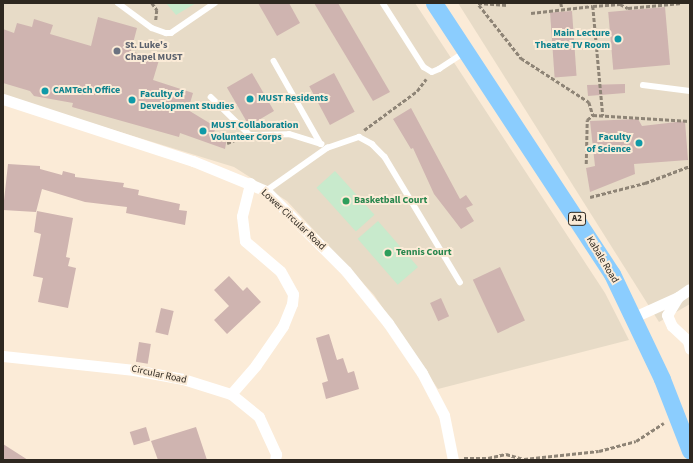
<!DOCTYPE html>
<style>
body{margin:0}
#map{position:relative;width:693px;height:463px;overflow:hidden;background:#fbebd7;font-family:"Source Sans 3",sans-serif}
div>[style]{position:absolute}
.industrial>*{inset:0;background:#e7dbc7}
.green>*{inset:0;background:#c8eacc;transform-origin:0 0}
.building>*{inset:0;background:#cfb4b0;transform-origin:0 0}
.path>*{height:2.5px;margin-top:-1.25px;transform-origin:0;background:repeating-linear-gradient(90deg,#8e8476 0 4px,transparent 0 6px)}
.service>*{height:5.5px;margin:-2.75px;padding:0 2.75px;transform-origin:2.75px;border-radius:2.75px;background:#fff}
.minor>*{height:11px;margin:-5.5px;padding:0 5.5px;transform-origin:5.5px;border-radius:5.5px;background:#fff}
.primary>*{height:17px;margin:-8.5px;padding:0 8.5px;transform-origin:8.5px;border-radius:8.5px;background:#8bcdfe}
.dots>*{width:11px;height:11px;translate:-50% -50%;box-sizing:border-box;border:2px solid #fbebd7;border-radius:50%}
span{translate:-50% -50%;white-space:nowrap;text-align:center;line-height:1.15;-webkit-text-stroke:4px #fbebd7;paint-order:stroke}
.shield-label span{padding:1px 3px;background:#fbebd7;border:1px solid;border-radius:3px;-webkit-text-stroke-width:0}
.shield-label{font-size:9px;color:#2e2820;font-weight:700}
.culture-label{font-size:10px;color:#0d838f;font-weight:700}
.right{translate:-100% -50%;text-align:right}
.left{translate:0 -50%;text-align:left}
.worship-label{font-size:10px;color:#5b616d;font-weight:700}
.leisure-label{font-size:10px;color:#27864d;font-weight:700}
.street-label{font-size:10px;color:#2e2820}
.frame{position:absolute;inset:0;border:4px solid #2e2820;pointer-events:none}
</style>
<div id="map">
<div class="industrial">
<div style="clip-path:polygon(3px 3px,415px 3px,605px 293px,629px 340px,438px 389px,374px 295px,287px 201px,234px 167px,3px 96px)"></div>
<div style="clip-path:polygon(458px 3px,690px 3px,690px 304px,659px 322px)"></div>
</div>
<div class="green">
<div style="clip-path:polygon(166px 3px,196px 3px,176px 15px)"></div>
<div style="left:335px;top:171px;width:59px;height:25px;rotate:48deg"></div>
<div style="left:378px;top:221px;width:61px;height:27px;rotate:49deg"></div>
</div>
<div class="building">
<div style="clip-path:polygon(258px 3px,289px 3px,300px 23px,277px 36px)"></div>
<div style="clip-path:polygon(314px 3px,338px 3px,390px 92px,373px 101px)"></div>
<div style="left:665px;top:7px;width:58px;height:57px;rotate:85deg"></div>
<div style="left:572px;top:11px;width:65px;height:22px;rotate:86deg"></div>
<div style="clip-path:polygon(98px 17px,137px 28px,131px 51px,159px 60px,153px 80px,193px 93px,188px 110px,216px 127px,213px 135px,227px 138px,225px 149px,180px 133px,179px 137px,72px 107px,73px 103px,34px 96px,30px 91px,3px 83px,3px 29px,14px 33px,17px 23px,32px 27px,34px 19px,53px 25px,50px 34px,91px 46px)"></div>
<div style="left:252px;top:73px;width:44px;height:29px;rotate:60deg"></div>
<div style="left:334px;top:73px;width:44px;height:28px;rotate:62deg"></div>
<div style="clip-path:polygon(625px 84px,625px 93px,588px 96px,587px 85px)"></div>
<div style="clip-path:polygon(411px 108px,460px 199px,466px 195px,473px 205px,466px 208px,474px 221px,461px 229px,434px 194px,413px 148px,411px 149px,393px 119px)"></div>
<div style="clip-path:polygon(638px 119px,642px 126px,685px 121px,688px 160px,634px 164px,635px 174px,590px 192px,586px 168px,595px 166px,590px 121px)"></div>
<div style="clip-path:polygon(8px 164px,40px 166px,40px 169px,62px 175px,63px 171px,75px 174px,75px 177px,124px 183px,123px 187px,139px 190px,138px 195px,180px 204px,179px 210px,187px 211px,185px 225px,126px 213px,127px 207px,85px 202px,42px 189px,36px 212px,3px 210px)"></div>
<div style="clip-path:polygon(37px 211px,73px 218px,66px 257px,70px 258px,68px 266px,76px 268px,68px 308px,38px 302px,43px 278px,33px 276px,41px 234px,34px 232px)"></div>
<div style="left:500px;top:267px;width:59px;height:30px;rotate:65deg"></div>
<div style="clip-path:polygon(229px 276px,243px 291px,247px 287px,261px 302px,227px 334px,214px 320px,229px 306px,214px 290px)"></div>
<div style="left:441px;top:298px;width:20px;height:12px;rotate:66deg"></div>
<div style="left:161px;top:308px;width:13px;height:25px;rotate:13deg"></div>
<div style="clip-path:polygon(329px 334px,337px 360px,343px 358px,348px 373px,354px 371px,359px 389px,326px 399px,322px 383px,328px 381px,316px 338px)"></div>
<div style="left:139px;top:342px;width:12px;height:20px;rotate:9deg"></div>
<div style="left:146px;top:427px;width:14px;height:17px;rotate:73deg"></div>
<div style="clip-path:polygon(196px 427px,207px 460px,158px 460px,151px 441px)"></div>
<div style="clip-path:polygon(3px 444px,28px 460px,3px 460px)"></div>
</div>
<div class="path">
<div style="left:152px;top:3px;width:9px;rotate:54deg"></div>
<div style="left:157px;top:10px;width:10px;rotate:96deg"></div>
<div style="left:478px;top:3px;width:30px;rotate:4deg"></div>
<div style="left:561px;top:3px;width:5px;rotate:79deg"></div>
<div style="left:479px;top:5px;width:68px;rotate:51.6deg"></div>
<div style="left:521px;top:58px;width:81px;rotate:32.9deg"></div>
<div style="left:589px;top:102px;width:14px;rotate:73deg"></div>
<div style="left:593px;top:6px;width:27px;rotate:-4deg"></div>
<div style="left:620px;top:4px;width:9px;rotate:27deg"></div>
<div style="left:628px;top:8px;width:54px;rotate:-5.3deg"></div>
<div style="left:531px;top:13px;width:62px;rotate:-6.4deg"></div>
<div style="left:593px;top:6px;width:110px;rotate:84.8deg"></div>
<div style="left:364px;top:130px;width:66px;rotate:-36.3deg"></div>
<div style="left:417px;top:91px;width:15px;rotate:-53deg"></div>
<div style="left:227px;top:143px;width:14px;rotate:-21deg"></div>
<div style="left:586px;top:164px;width:44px;rotate:-88.7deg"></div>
<div style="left:587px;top:120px;width:8px;rotate:-40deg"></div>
<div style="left:593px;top:115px;width:97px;rotate:3.5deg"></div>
<div style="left:590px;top:197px;width:57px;rotate:-14.3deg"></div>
<div style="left:645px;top:183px;width:48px;rotate:-20.7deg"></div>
<div style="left:464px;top:458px;width:24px"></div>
<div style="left:488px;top:458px;width:18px;rotate:-13deg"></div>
<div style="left:506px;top:454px;width:19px;rotate:16deg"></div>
<div style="left:524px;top:459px;width:75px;rotate:-6.1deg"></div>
<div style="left:599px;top:451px;width:38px;rotate:-15deg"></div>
<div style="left:636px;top:441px;width:33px;rotate:-33deg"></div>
</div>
<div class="service">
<div style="left:118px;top:3px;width:42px;rotate:36.3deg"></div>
<div style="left:152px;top:28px;width:15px;rotate:20deg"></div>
<div style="left:166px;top:33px;width:5px"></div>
<div style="left:171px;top:33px;width:53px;rotate:-34.3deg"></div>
<div style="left:383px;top:3px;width:76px;rotate:57.4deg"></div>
<div style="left:424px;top:67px;width:9px;rotate:32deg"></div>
<div style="left:432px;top:72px;width:8px;rotate:-23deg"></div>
<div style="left:439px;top:69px;width:31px;rotate:-33deg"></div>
<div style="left:274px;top:61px;width:95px;rotate:60.5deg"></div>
<div style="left:643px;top:85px;width:47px;rotate:7.3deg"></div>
<div style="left:211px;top:97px;width:54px;rotate:44.3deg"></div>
<div style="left:250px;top:135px;width:39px;rotate:-1deg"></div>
<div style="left:289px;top:134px;width:34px;rotate:17deg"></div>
<div style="left:266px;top:191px;width:75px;rotate:-35.2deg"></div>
<div style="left:327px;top:148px;width:34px;rotate:-19deg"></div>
<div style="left:359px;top:137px;width:15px;rotate:28deg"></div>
<div style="left:372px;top:144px;width:18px;rotate:45deg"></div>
<div style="left:385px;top:157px;width:146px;rotate:59deg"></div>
</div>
<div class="minor">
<div style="left:3px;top:99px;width:200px;rotate:18.1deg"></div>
<div style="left:193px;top:161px;width:79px;rotate:22.3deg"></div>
<div style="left:266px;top:191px;width:113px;rotate:45deg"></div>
<div style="left:346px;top:271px;width:67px;rotate:51.1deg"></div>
<div style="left:388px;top:323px;width:60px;rotate:55.8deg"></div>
<div style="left:422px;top:373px;width:47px;rotate:62.4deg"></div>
<div style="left:444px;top:415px;width:46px;rotate:78.7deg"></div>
<div style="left:678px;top:297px;width:21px;rotate:121deg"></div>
<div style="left:667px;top:315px;width:12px;rotate:66deg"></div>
<div style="left:672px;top:326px;width:22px;rotate:43deg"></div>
<div style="left:688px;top:341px;width:8px;rotate:76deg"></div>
<div style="left:634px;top:317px;width:48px;rotate:-24.4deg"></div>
<div style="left:678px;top:297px;width:14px;rotate:-34deg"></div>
<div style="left:3px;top:356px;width:132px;rotate:6.1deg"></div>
<div style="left:134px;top:370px;width:50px;rotate:10.4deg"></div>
<div style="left:183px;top:379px;width:50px;rotate:17.4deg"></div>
<div style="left:231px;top:394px;width:36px;rotate:39deg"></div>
<div style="left:259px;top:417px;width:41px;rotate:65.3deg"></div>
<div style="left:276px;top:454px;width:6px;rotate:99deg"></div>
<div style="left:231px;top:394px;width:38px;rotate:-49deg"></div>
<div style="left:256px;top:365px;width:47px;rotate:-55.3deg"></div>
<div style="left:283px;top:326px;width:24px;rotate:-68deg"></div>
<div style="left:292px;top:304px;width:10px;rotate:-84deg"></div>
<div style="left:293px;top:294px;width:26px;rotate:-119deg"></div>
<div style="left:280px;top:271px;width:46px;rotate:-139.4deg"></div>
<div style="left:245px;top:241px;width:25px;rotate:-97deg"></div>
<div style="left:242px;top:216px;width:34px;rotate:-76deg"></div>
</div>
<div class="primary">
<div style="left:434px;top:3px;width:324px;rotate:56.7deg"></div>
<div style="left:612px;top:274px;width:116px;rotate:64.5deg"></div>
<div style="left:662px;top:379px;width:77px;rotate:68.7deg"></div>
</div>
<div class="dots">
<div style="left:618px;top:39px;background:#0f9aa8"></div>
<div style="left:117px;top:51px;background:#6b7280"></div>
<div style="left:45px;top:91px;background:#0f9aa8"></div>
<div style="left:250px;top:99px;background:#0f9aa8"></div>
<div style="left:132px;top:100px;background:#0f9aa8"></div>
<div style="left:203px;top:131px;background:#0f9aa8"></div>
<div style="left:639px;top:143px;background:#0f9aa8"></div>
<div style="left:346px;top:201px;background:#2e9e5b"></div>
<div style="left:388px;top:253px;background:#2e9e5b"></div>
</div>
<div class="shield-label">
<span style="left:577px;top:219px">A2</span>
</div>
<div class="culture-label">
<span class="right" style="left:610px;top:39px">Main Lecture<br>Theatre TV Room</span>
<span class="left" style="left:53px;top:91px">CAMTech Office</span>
<span class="left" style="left:140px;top:100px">Faculty of<br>Development Studies</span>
<span class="left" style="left:258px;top:99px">MUST Residents</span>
<span class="left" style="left:211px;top:131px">MUST Collaboration<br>Volunteer Corps</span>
<span class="right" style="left:631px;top:143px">Faculty<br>of Science</span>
</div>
<div class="worship-label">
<span class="left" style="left:125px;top:51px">St. Luke's<br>Chapel MUST</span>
</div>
<div class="leisure-label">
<span class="left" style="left:354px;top:201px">Basketball Court</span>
<span class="left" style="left:396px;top:253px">Tennis Court</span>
</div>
<div class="street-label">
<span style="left:293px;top:220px;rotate:43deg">Lower Circular Road</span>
<span style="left:602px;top:260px;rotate:59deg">Kabale Road</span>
<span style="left:159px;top:375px;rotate:12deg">Circular Road</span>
</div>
<div class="frame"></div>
</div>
